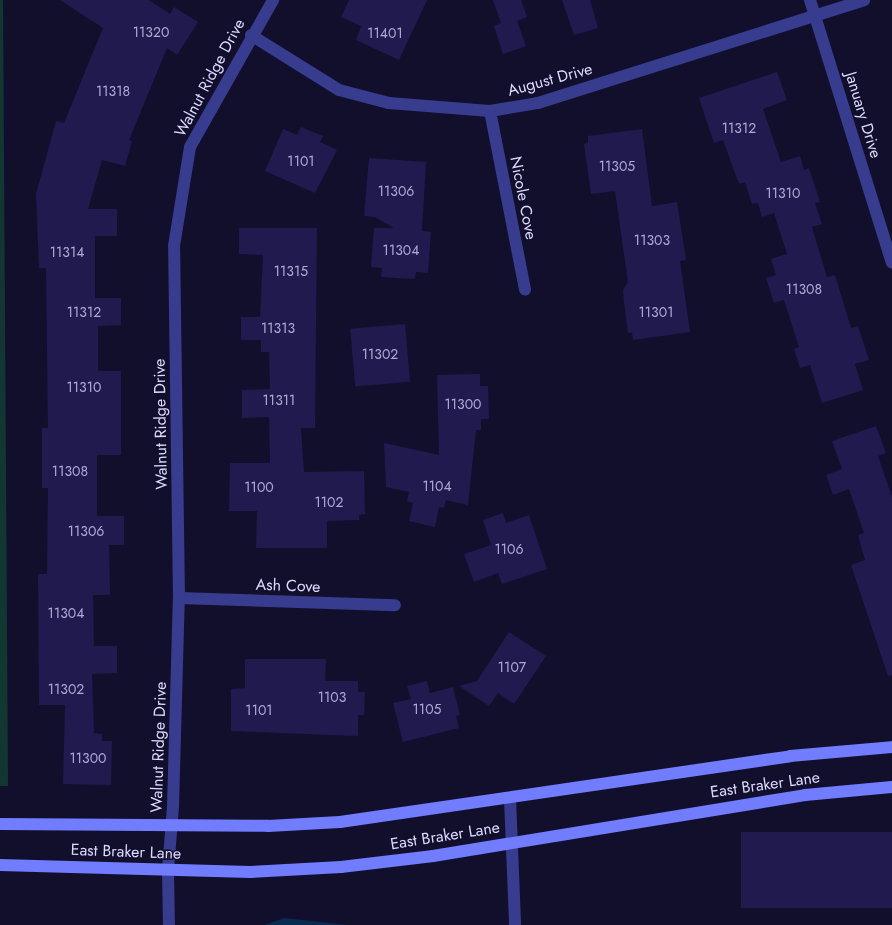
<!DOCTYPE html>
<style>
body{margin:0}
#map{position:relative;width:892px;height:925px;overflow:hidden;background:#120f2d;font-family:Jost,sans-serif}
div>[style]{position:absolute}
.green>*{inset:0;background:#123732}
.water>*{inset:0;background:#092b52}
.building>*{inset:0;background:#201a4f;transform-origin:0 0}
.lane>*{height:12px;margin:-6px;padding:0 6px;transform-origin:6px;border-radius:6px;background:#373c8f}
.street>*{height:12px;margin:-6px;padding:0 6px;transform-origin:6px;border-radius:6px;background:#373c8f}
.secondary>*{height:12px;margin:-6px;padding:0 6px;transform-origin:6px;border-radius:6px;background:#727cff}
span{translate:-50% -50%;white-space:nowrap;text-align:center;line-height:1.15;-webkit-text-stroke:3px #120f2d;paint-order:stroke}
.number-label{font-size:14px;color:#adabd3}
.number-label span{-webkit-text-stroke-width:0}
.street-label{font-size:16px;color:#dcdbff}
</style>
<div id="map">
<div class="green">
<div style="clip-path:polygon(0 0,3px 0,8px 786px,0 786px)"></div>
</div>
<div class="water">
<div style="clip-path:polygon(284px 918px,348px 925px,265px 925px)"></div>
</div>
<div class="building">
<div style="clip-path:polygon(60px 0,149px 0,170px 14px,174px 7px,198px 22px,177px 55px,167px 48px,129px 140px,132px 141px,125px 166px,102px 160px,88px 209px,117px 209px,117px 236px,95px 236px,95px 298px,121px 298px,121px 325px,98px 326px,98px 371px,121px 371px,121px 455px,97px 455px,97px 516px,124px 516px,124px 545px,109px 545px,110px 595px,93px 595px,94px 646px,117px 646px,117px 673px,92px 674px,94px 733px,102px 734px,102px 741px,112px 741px,111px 785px,63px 784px,65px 705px,39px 705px,38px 574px,47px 574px,48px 488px,42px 488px,42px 428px,48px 428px,46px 268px,39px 268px,36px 194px,56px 121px,64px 123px,103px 28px)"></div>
<div style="clip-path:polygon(349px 0,427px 0,399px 60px,356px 40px,361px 26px,341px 17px)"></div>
<div style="clip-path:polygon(493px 0,521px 0,527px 17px,517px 21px,526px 46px,503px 54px,494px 26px,501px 23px)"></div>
<div style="clip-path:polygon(562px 0,590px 0,598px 28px,574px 35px)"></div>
<div style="clip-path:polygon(777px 72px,787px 100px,763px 109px,781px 162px,800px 156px,804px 170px,809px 168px,820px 202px,815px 203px,822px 224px,812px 227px,827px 277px,835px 275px,851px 328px,858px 326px,869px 360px,855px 364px,863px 390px,822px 403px,810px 365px,800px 368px,794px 349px,799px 347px,784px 300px,774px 303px,766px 278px,776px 275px,771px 259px,787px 254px,774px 213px,762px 217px,758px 203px,752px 204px,745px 182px,739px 184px,723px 140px,714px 143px,699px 98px)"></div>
<div style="clip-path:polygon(301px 127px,323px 136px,320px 142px,337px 150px,315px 193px,265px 171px,283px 129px,297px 135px)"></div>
<div style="clip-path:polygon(642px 129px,652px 206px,677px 202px,686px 260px,680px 261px,690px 332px,633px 340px,632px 333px,628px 333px,624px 302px,623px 290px,628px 282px,615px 191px,591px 194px,584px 144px,588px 143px,588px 136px)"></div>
<div style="clip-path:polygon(369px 158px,426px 162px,422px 231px,431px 232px,428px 273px,416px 272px,415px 279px,381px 277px,382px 268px,371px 267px,374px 228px,394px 228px,375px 217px,364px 216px)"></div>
<div style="clip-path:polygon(239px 228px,317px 228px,315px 428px,301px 428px,304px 472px,364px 471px,365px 514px,359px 515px,359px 520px,327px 521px,327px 548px,256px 548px,257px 511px,229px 511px,230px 463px,270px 463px,269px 417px,242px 418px,242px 390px,270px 389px,269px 352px,261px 352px,261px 340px,241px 340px,241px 317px,260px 317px,263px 255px,239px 254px)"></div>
<div style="left:405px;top:324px;width:58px;height:55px;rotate:85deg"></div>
<div style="clip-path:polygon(480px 374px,480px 386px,488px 386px,489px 419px,481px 419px,481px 430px,476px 430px,468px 505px,446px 500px,444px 508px,439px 507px,435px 527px,409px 521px,413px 503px,407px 501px,409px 492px,386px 487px,384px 443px,439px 455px,437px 375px)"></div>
<div style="clip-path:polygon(876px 426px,886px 453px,878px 456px,892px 497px,892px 675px,888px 676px,851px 565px,865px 560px,858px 535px,864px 533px,849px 489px,833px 495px,826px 475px,842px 469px,832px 441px)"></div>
<div style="clip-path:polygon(503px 513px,506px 523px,529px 515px,547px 569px,502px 584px,498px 573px,474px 582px,464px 554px,491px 545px,483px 520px)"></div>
<div style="clip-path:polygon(509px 632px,546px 656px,514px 704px,498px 693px,489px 706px,459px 686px,477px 681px)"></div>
<div style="clip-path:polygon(245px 659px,326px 659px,325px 681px,358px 681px,358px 692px,365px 692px,364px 715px,358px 715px,358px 736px,231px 731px,231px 689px,245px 688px)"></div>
<div style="clip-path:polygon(427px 681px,430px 693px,453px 687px,460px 715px,456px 716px,459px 728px,403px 742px,393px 703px,411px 699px,407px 686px)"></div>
<div style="left:892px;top:832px;width:76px;height:151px;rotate:90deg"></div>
</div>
<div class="lane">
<div style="left:168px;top:870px;width:55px;rotate:89deg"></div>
</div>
<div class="street">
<div style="left:810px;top:0;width:275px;rotate:72.7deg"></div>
<div style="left:251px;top:35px;width:104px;rotate:32deg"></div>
<div style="left:339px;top:90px;width:52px;rotate:14.6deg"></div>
<div style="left:389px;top:103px;width:101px;rotate:4.5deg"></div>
<div style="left:490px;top:111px;width:49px;rotate:-9.5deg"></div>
<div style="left:538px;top:103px;width:342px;rotate:-17.5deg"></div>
<div style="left:490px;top:111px;width:182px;rotate:78.9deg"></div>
<div style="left:179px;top:598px;width:216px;rotate:1.9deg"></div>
<div style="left:510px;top:798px;width:127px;rotate:87.7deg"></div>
<div style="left:168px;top:870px;width:63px;rotate:-85.5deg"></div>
<div style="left:173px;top:807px;width:209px;rotate:-88.4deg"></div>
<div style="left:179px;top:598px;width:352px;rotate:-90.8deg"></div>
<div style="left:174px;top:246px;width:100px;rotate:-80.8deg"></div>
<div style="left:190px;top:147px;width:169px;rotate:-60.5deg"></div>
</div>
<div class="secondary">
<div style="left:0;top:824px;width:268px;rotate:0.4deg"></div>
<div style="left:268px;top:826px;width:72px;rotate:-3.2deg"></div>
<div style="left:340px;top:822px;width:455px;rotate:-8.3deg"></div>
<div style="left:790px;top:756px;width:102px;rotate:-5deg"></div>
<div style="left:0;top:865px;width:250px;rotate:1.6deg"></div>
<div style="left:250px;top:872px;width:91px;rotate:-3.1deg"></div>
<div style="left:341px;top:867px;width:93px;rotate:-6.8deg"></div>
<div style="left:433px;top:856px;width:377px;rotate:-9.3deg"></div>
<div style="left:805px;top:795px;width:87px;rotate:-5.3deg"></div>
</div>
<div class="number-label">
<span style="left:151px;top:32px">11320</span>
<span style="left:385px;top:33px">11401</span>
<span style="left:113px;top:91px">11318</span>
<span style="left:739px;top:128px">11312</span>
<span style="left:301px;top:161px">1101</span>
<span style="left:617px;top:166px">11305</span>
<span style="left:396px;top:191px">11306</span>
<span style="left:783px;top:193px">11310</span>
<span style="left:652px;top:240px">11303</span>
<span style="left:401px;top:250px">11304</span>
<span style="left:67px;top:252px">11314</span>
<span style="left:291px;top:271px">11315</span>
<span style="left:804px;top:289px">11308</span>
<span style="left:84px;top:312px">11312</span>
<span style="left:656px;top:312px">11301</span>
<span style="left:278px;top:328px">11313</span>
<span style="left:380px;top:354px">11302</span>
<span style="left:84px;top:387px">11310</span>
<span style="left:279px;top:400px">11311</span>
<span style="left:463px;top:404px">11300</span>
<span style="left:70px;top:471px">11308</span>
<span style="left:437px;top:486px">1104</span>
<span style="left:259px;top:487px">1100</span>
<span style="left:329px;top:502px">1102</span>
<span style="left:86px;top:531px">11306</span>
<span style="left:509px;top:549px">1106</span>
<span style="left:66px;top:613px">11304</span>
<span style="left:512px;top:667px">1107</span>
<span style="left:66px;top:689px">11302</span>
<span style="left:332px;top:697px">1103</span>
<span style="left:427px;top:709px">1105</span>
<span style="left:259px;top:710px">1101</span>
<span style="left:88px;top:758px">11300</span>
</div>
<div class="street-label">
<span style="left:210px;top:78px;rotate:-62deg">Walnut Ridge Drive</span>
<span style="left:550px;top:80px;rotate:-15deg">August Drive</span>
<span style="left:863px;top:115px;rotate:73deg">January Drive</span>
<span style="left:523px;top:198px;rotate:79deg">Nicole Cove</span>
<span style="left:161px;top:424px;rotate:-91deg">Walnut Ridge Drive</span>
<span style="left:288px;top:586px;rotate:2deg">Ash Cove</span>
<span style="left:159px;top:747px;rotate:-88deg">Walnut Ridge Drive</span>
<span style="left:765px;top:785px;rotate:-8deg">East Braker Lane</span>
<span style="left:445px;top:836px;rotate:-9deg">East Braker Lane</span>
<span style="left:126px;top:852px;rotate:2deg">East Braker Lane</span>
</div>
</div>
